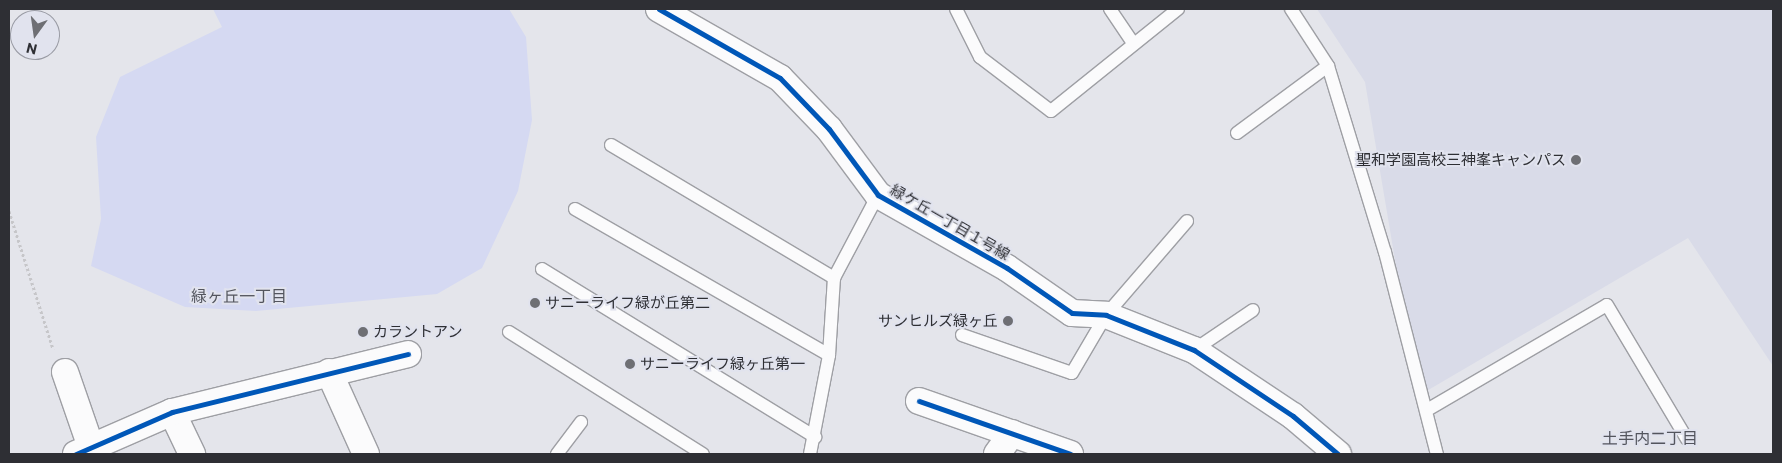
<!DOCTYPE html>
<meta charset="utf-8">
<style>
body{margin:0}
#map{position:relative;width:1782px;height:463px;overflow:hidden;background:#e4e5eb;font-family:Commissioner,"Noto Sans JP",sans-serif}
div>[style]{position:absolute}
.built>*{inset:0;background:#d9dbe8}
.green>*{inset:0;background:#d5d9f2}
.path>*{height:3px;margin-top:-1.5px;transform-origin:0;background:repeating-linear-gradient(90deg,#c6c6c9 0 2.5px,transparent 0 5px)}
.roads{filter:drop-shadow(1px 0 #9e9fa4) drop-shadow(-1px 0 #9e9fa4) drop-shadow(0 1px #9e9fa4) drop-shadow(0 -1px #9e9fa4)}
.service>*{height:12px;margin:-6px;padding:0 6px;transform-origin:6px;border-radius:6px;background:#fbfbfc}
.minor>*{height:26px;margin:-13px;padding:0 13px;transform-origin:13px;border-radius:13px;background:#fbfbfc}
.cycleway>*{height:5px;margin:-2.5px;padding:0 2.5px;transform-origin:2.5px;border-radius:2.5px;background:#0057b8}
.dots>*{width:14px;height:14px;translate:-50% -50%;box-sizing:border-box;border:2px solid #e1e3ee;border-radius:50%}
span{translate:-50% -50%;white-space:nowrap;text-align:center;line-height:1.15;-webkit-text-stroke:4px #e1e3ee;paint-order:stroke}
.poi-label{font-size:15px;color:#2e2f34}
.right{translate:-100% -50%;text-align:right}
.left{translate:0 -50%;text-align:left}
.street-label{font-size:15px;color:#2e2f34}
.neighbourhood-label{font-size:16px;color:#53555e}
.frame{position:absolute;inset:0;border:10px solid #2e2f34;pointer-events:none}
.north{position:absolute;left:10px;top:10px;width:50px;height:50px;box-sizing:border-box;background:#e1e3ee;border:1px solid #999ba4;border-radius:50%;rotate:194deg;font-size:14px;font-weight:700;line-height:20px;text-align:center;color:#2e2f34}
.north::after{content:'';display:block;margin:auto;width:18px;height:22px;background:#6e6f74;clip-path:polygon(50% 0,100% 100%,50% 72%,0 100%)}
</style>
<div id="map">
<div class="built">
<div style="clip-path:polygon(1317px 9px,1773px 9px,1773px 366px,1688px 238px,1418px 396px,1365px 82px)"></div>
</div>
<div class="green">
<div style="clip-path:polygon(213px 9px,509px 9px,526px 37px,532px 120px,518px 191px,482px 268px,437px 294px,256px 311px,185px 307px,91px 266px,101px 219px,96px 137px,120px 77px,222px 27px)"></div>
</div>
<div class="path">
<div style="left:9px;top:211px;width:145px;rotate:72.3deg"></div>
</div>
<div class="roads">
<div class="service">
<div style="left:956px;top:9px;width:54px;rotate:63.4deg"></div>
<div style="left:980px;top:57px;width:89px;rotate:37.3deg"></div>
<div style="left:1051px;top:111px;width:163px;rotate:-38.8deg"></div>
<div style="left:1110px;top:9px;width:40px;rotate:56deg"></div>
<div style="left:1291px;top:9px;width:68px;rotate:57deg"></div>
<div style="left:1328px;top:66px;width:195px;rotate:73deg"></div>
<div style="left:1385px;top:252px;width:209px;rotate:75.6deg"></div>
<div style="left:1237px;top:133px;width:113px;rotate:-36.4deg"></div>
<div style="left:611px;top:145px;width:260px;rotate:30.8deg"></div>
<div style="left:575px;top:209px;width:293px;rotate:29.9deg"></div>
<div style="left:542px;top:269px;width:321px;rotate:31.6deg"></div>
<div style="left:509px;top:332px;width:229px;rotate:32.2deg"></div>
<div style="left:962px;top:335px;width:116px;rotate:19.1deg"></div>
<div style="left:1072px;top:373px;width:67px;rotate:-59.6deg"></div>
<div style="left:1106px;top:315px;width:124px;rotate:-49.2deg"></div>
<div style="left:1194px;top:350px;width:71px;rotate:-34.1deg"></div>
<div style="left:1427px;top:410px;width:208px;rotate:-30.3deg"></div>
<div style="left:1607px;top:305px;width:156px;rotate:59.2deg"></div>
<div style="left:557px;top:454px;width:40px;rotate:-53deg"></div>
<div style="left:810px;top:454px;width:101px;rotate:-79.1deg"></div>
<div style="left:829px;top:355px;width:77px;rotate:-86.3deg"></div>
<div style="left:834px;top:278px;width:94px;rotate:-62.1deg"></div>
</div>
<div class="minor">
<div style="left:659px;top:9px;width:139px;rotate:29.7deg"></div>
<div style="left:780px;top:78px;width:71px;rotate:46.1deg"></div>
<div style="left:829px;top:129px;width:82px;rotate:53.4deg"></div>
<div style="left:878px;top:195px;width:148px;rotate:29.5deg"></div>
<div style="left:1007px;top:268px;width:79px;rotate:34.7deg"></div>
<div style="left:1072px;top:313px;width:34px;rotate:3deg"></div>
<div style="left:1106px;top:315px;width:95px;rotate:21.7deg"></div>
<div style="left:1194px;top:350px;width:119px;rotate:33.7deg"></div>
<div style="left:1293px;top:416px;width:59px;rotate:40.2deg"></div>
<div style="left:65px;top:372px;width:79px;rotate:70.9deg"></div>
<div style="left:329px;top:372px;width:90px;rotate:65.7deg"></div>
<div style="left:919px;top:401px;width:160px;rotate:19.3deg"></div>
<div style="left:172px;top:412px;width:47px;rotate:64.5deg"></div>
<div style="left:76px;top:454px;width:105px;rotate:-23.6deg"></div>
<div style="left:172px;top:412px;width:243px;rotate:-13.8deg"></div>
<div style="left:997px;top:454px;width:26px;rotate:-54deg"></div>
</div>
</div>
<div class="cycleway">
<div style="left:659px;top:9px;width:139px;rotate:29.7deg"></div>
<div style="left:780px;top:78px;width:71px;rotate:46.1deg"></div>
<div style="left:829px;top:129px;width:82px;rotate:53.4deg"></div>
<div style="left:878px;top:195px;width:148px;rotate:29.5deg"></div>
<div style="left:1007px;top:268px;width:79px;rotate:34.7deg"></div>
<div style="left:1072px;top:313px;width:34px;rotate:3deg"></div>
<div style="left:1106px;top:315px;width:95px;rotate:21.7deg"></div>
<div style="left:1194px;top:350px;width:119px;rotate:33.7deg"></div>
<div style="left:1293px;top:416px;width:59px;rotate:40.2deg"></div>
<div style="left:919px;top:401px;width:160px;rotate:19.3deg"></div>
<div style="left:76px;top:454px;width:105px;rotate:-23.6deg"></div>
<div style="left:172px;top:412px;width:243px;rotate:-13.8deg"></div>
</div>
<div class="dots">
<div style="left:1576px;top:160px;background:#6e6f74"></div>
<div style="left:535px;top:303px;background:#6e6f74"></div>
<div style="left:1008px;top:321px;background:#6e6f74"></div>
<div style="left:363px;top:332px;background:#6e6f74"></div>
<div style="left:630px;top:364px;background:#6e6f74"></div>
</div>
<div class="poi-label">
<span class="right" style="left:1566px;top:160px">聖和学園高校三神峯キャンパス</span>
<span class="left" style="left:545px;top:303px">サニーライフ緑が丘第二</span>
<span class="right" style="left:998px;top:321px">サンヒルズ緑ヶ丘</span>
<span class="left" style="left:373px;top:332px">カラントアン</span>
<span class="left" style="left:640px;top:364px">サニーライフ緑ヶ丘第一</span>
</div>
<div class="street-label">
<span style="left:950px;top:222px;rotate:30deg">緑ケ丘一丁目１号線</span>
</div>
<div class="neighbourhood-label">
<span style="left:239px;top:296px">緑ヶ丘一丁目</span>
<span style="left:1650px;top:438px">土手内二丁目</span>
</div>
<div class="frame"></div>
<div class="north">N</div>
</div>
